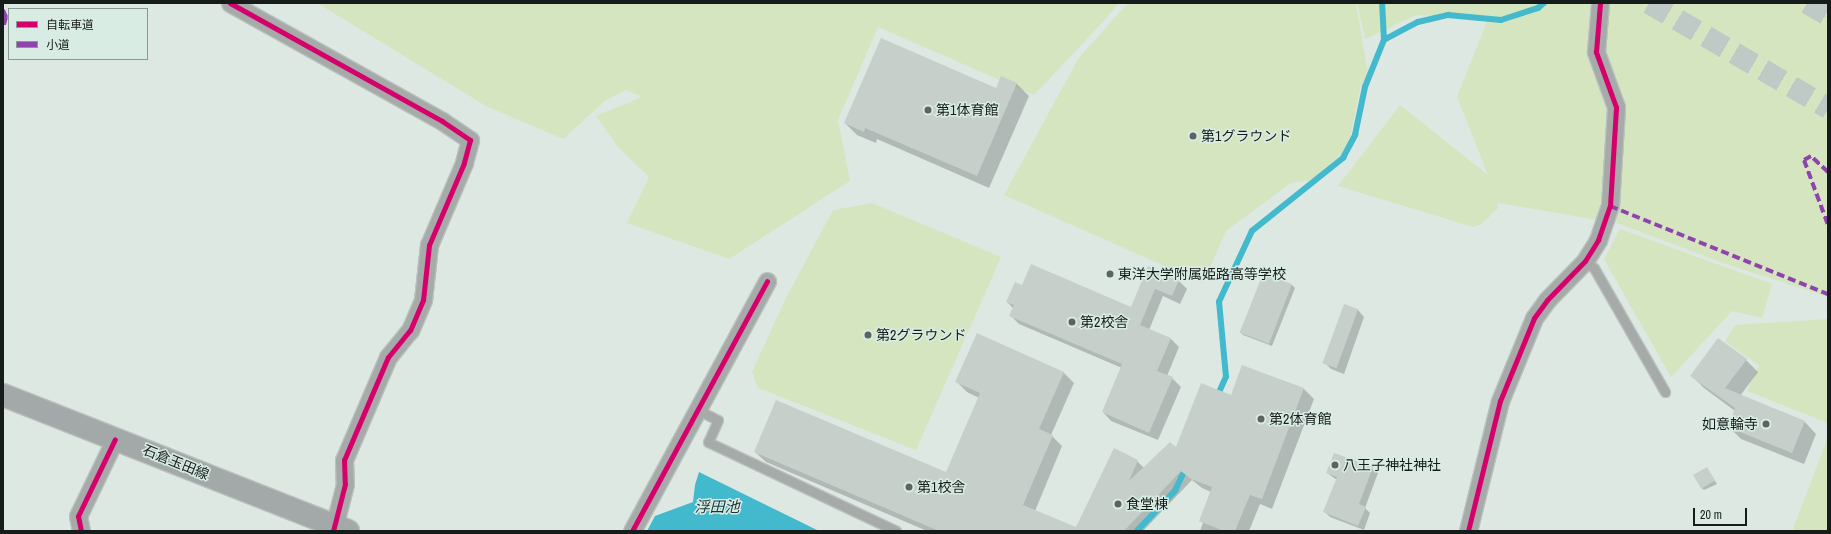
<!DOCTYPE html>
<meta charset="utf-8">
<style>
body{margin:0}
#map{position:relative;width:1831px;height:534px;overflow:hidden;background:#dde8e3;font-family:"Archivo Narrow","Noto Sans JP",sans-serif}
div>[style]{position:absolute}
.green>*{inset:0;background:#d5e5bf}
.water>*{inset:0;background:#42b9cc}
.shadow>*{inset:0;background:#0003}
.stream>*{height:5.5px;margin:-2.75px;padding:0 2.75px;transform-origin:2.75px;border-radius:2.75px;background:#42b9cc}
.building>*{inset:0;background:#c7cfca;transform-origin:0 0}
.motorway-tunnel>*{height:22px;margin-top:-11px;transform-origin:0;background:repeating-linear-gradient(90deg,#bfc9c5 0 22px,transparent 0 33px)}
.roads{filter:drop-shadow(1px 0 #bac2bf) drop-shadow(-1px 0 #bac2bf) drop-shadow(0 1px #bac2bf) drop-shadow(0 -1px #bac2bf)}
.service>*{height:9px;margin:-4.5px;padding:0 4.5px;transform-origin:4.5px;border-radius:4.5px;background:#a6aaa9}
.minor>*{height:17px;margin:-8.5px;padding:0 8.5px;transform-origin:8.5px;border-radius:8.5px;background:#a6aaa9}
.secondary>*{height:22px;margin:-11px;padding:0 11px;transform-origin:11px;border-radius:11px;background:#a3a9a8}
.quiet>*{height:4px;margin-top:-2px;transform-origin:0;background:repeating-linear-gradient(90deg,#8e44ad 0 8px,transparent 0 12px)}
.cycleway>*{height:5px;margin:-2.5px;padding:0 2.5px;transform-origin:2.5px;border-radius:2.5px;background:#d6006c}
.dots>*{width:11px;height:11px;translate:-50% -50%;box-sizing:border-box;border:2px solid #d9ece4;border-radius:50%}
span{translate:-50% -50%;white-space:nowrap;text-align:center;line-height:1.15;-webkit-text-stroke:3px #d9ece4;paint-order:stroke}
.poi-label{font-size:14px;color:#161c1a}
.left{translate:0 -50%;text-align:left}
.right{translate:-100% -50%;text-align:right}
.street-label{font-size:14px;color:#161c1a}
.water-label{font-size:15px;color:#1c3238;font-style:italic}
.frame{position:absolute;inset:0;border:4px solid #161c1a;pointer-events:none}
.legend{position:absolute;left:8px;top:8px;width:140px;height:52px;box-sizing:border-box;background:#d9ece4;border:1px solid #8b9993;margin:0;padding:5px 7px;list-style:none;font-size:12px;color:#161c1a}
.legend li{display:flex;align-items:center;gap:8px;height:20px}
.legend b{width:20px;border:1px solid #8b9993}
.scale{position:absolute;left:1693px;top:508px;width:54px;height:18px;box-sizing:border-box;border:2px solid #161c1a;border-top:0;padding-left:5px;font-size:12px;line-height:14px;white-space:nowrap;color:#161c1a;-webkit-text-stroke:3px #d9ece4;paint-order:stroke}
</style>
<div id="map">
<div class="green">
<div style="clip-path:polygon(317px 3px,1119px 3px,1103px 22px,1034px 95px,878px 27px,838px 120px,850px 181px,729px 259px,627px 223px,649px 177px,618px 147px,596px 116px,642px 97px,626px 90px,606px 100px,563px 139px,486px 106px)"></div>
<div style="clip-path:polygon(1128px 3px,1356px 3px,1368px 75px,1361px 85px,1348px 148px,1313px 180px,1291px 183px,1226px 231px,1203px 283px,1004px 195px,1078px 59px)"></div>
<div style="clip-path:polygon(1357px 3px,1828px 3px,1828px 297px,1723px 263px,1620px 224px,1499px 203px,1498px 200px,1498px 208px,1482px 224px,1473px 227px,1338px 186px,1400px 105px,1488px 175px,1457px 97px,1488px 19px,1416px 15px,1365px 39px)"></div>
<div style="clip-path:polygon(872px 203px,1001px 257px,916px 450px,758px 388px,752px 372px,786px 298px,833px 210px)"></div>
<div style="clip-path:polygon(1620px 229px,1772px 284px,1762px 318px,1732px 311px,1671px 377px,1604px 259px)"></div>
<div style="clip-path:polygon(1828px 319px,1828px 423px,1747px 391px,1759px 366px,1725px 341px,1735px 325px)"></div>
<div style="clip-path:polygon(1828px 437px,1828px 531px,1796px 531px,1793px 529px)"></div>
</div>
<div class="water">
<div style="clip-path:polygon(699px 472px,819px 531px,647px 531px,655px 516px,693px 502px,695px 485px)"></div>
</div>
<div class="shadow">
<div style="clip-path:polygon(1001px 77px,1017px 84px,1029px 96px,989px 188px,877px 139px,876px 143px,857px 135px,845px 123px,997px 89px)"></div>
<div style="clip-path:polygon(1149px 268px,1179px 281px,1187px 289px,1180px 304px,1163px 296px,1149px 330px,1171px 339px,1179px 347px,1167px 376px,1172px 378px,1181px 387px,1158px 440px,1111px 421px,1103px 412px,1122px 368px,1019px 324px,1010px 315px,1013px 308px,1007px 302px,1023px 286px,1131px 308px)"></div>
<div style="clip-path:polygon(1264px 274px,1292px 285px,1295px 288px,1272px 346px,1243px 335px,1240px 332px)"></div>
<div style="clip-path:polygon(1345px 306px,1358px 310px,1364px 317px,1344px 374px,1331px 369px,1325px 363px)"></div>
<div style="clip-path:polygon(978px 335px,1064px 373px,1074px 383px,1051px 435px,1062px 446px,1035px 511px,1076px 529px,1137px 461px,1144px 468px,1176px 448px,1231px 397px,1242px 366px,1304px 389px,1314px 399px,1272px 509px,1260px 504px,1249px 531px,1200px 531px,1203px 523px,1200px 520px,1211px 492px,1202px 488px,1192px 480px,1143px 531px,927px 531px,766px 462px,755px 452px,947px 474px,979px 398px,967px 392px,957px 382px)"></div>
<div style="clip-path:polygon(1746px 360px,1758px 372px,1740px 396px,1804px 421px,1816px 434px,1804px 464px,1741px 439px,1729px 427px,1735px 411px,1704px 388px,1692px 376px)"></div>
<div style="clip-path:polygon(1335px 454px,1373px 468px,1378px 473px,1365px 508px,1370px 513px,1364px 530px,1330px 517px,1324px 511px,1337px 480px,1327px 473px)"></div>
<div style="clip-path:polygon(1707px 468px,1717px 484px,1704px 490px,1701px 487px)"></div>
</div>
<div class="stream">
<div style="left:1384px;top:40px;width:38px;rotate:-28deg"></div>
<div style="left:1418px;top:22px;width:31px;rotate:-13deg"></div>
<div style="left:1448px;top:15px;width:53px;rotate:5.4deg"></div>
<div style="left:1501px;top:20px;width:39px;rotate:-18deg"></div>
<div style="left:1538px;top:8px;width:8px;rotate:-40deg"></div>
<div style="left:1217px;top:397px;width:22px;rotate:-66deg"></div>
<div style="left:1226px;top:377px;width:75px;rotate:-95.3deg"></div>
<div style="left:1219px;top:302px;width:78px;rotate:-65.1deg"></div>
<div style="left:1252px;top:231px;width:117px;rotate:-38.7deg"></div>
<div style="left:1343px;top:158px;width:26px;rotate:-62deg"></div>
<div style="left:1355px;top:135px;width:49px;rotate:-78.2deg"></div>
<div style="left:1365px;top:87px;width:51px;rotate:-68deg"></div>
<div style="left:1384px;top:40px;width:37px;rotate:-93deg"></div>
<div style="left:1137px;top:531px;width:55px;rotate:-46.5deg"></div>
<div style="left:1175px;top:491px;width:17px;rotate:-65deg"></div>
</div>
<div class="building">
<div style="clip-path:polygon(881px 38px,996px 88px,1001px 76px,1017px 83px,977px 176px,865px 128px,864px 132px,844px 123px)"></div>
<div style="clip-path:polygon(1031px 264px,1131px 307px,1148px 266px,1179px 280px,1172px 296px,1155px 289px,1140px 325px,1171px 338px,1157px 371px,1173px 377px,1149px 433px,1102px 412px,1122px 364px,1009px 316px,1014px 305px,1006px 302px,1015px 282px,1022px 285px)"></div>
<div style="left:1263px;top:273px;width:31px;height:64px;rotate:21deg"></div>
<div style="left:1344px;top:304px;width:15px;height:63px;rotate:20deg"></div>
<div style="clip-path:polygon(977px 333px,1064px 372px,1039px 429px,1053px 435px,1023px 505px,1076px 527px,1114px 448px,1138px 460px,1129px 481px,1170px 442px,1176px 447px,1201px 383px,1231px 395px,1242px 365px,1304px 388px,1262px 499px,1250px 495px,1235px 531px,1224px 531px,1199px 521px,1212px 487px,1191px 479px,1181px 471px,1124px 531px,939px 531px,754px 452px,776px 400px,946px 472px,980px 393px,955px 382px)"></div>
<div style="clip-path:polygon(1718px 338px,1747px 359px,1725px 388px,1805px 421px,1792px 453px,1728px 427px,1735px 408px,1690px 376px)"></div>
<div style="clip-path:polygon(1334px 453px,1373px 467px,1359px 504px,1366px 507px,1358px 526px,1323px 512px,1337px 477px,1326px 473px)"></div>
<div style="left:1707px;top:467px;width:16px;height:16px;rotate:60deg"></div>
</div>
<div class="motorway-tunnel">
<div style="left:1649px;top:3px;width:208px;rotate:30.4deg"></div>
<div style="left:1807px;top:3px;width:24px;rotate:30deg"></div>
</div>
<div class="roads">
<div class="service">
<div style="left:1585px;top:261px;width:11px;rotate:38deg"></div>
<div style="left:1594px;top:268px;width:143px;rotate:60.2deg"></div>
<div style="left:698px;top:410px;width:22px;rotate:27deg"></div>
<div style="left:718px;top:420px;width:24px;rotate:114deg"></div>
<div style="left:708px;top:442px;width:208px;rotate:25.3deg"></div>
</div>
<div class="minor">
<div style="left:230px;top:3px;width:243px;rotate:29.1deg"></div>
<div style="left:442px;top:121px;width:34px;rotate:34deg"></div>
<div style="left:470px;top:140px;width:24px;rotate:105deg"></div>
<div style="left:464px;top:163px;width:89px;rotate:113.1deg"></div>
<div style="left:429px;top:245px;width:55px;rotate:96.2deg"></div>
<div style="left:423px;top:300px;width:33px;rotate:113deg"></div>
<div style="left:410px;top:330px;width:35px;rotate:129deg"></div>
<div style="left:388px;top:357px;width:112px;rotate:113.1deg"></div>
<div style="left:344px;top:460px;width:24px;rotate:88deg"></div>
<div style="left:345px;top:484px;width:49px;rotate:104.3deg"></div>
<div style="left:81px;top:531px;width:15px;rotate:-101deg"></div>
<div style="left:78px;top:516px;width:85px;rotate:-64.3deg"></div>
<div style="left:632px;top:531px;width:284px;rotate:-61.6deg"></div>
<div style="left:1468px;top:531px;width:134px;rotate:-76.2deg"></div>
<div style="left:1500px;top:401px;width:90px;rotate:-67.7deg"></div>
<div style="left:1534px;top:318px;width:22px;rotate:-54deg"></div>
<div style="left:1547px;top:300px;width:54px;rotate:-45.7deg"></div>
<div style="left:1585px;top:261px;width:25px;rotate:-58deg"></div>
<div style="left:1598px;top:240px;width:36px;rotate:-71deg"></div>
<div style="left:1610px;top:206px;width:99px;rotate:-86.5deg"></div>
<div style="left:1616px;top:107px;width:59px;rotate:-110deg"></div>
<div style="left:1596px;top:52px;width:49px;rotate:-85.3deg"></div>
</div>
<div class="secondary">
<div style="left:3px;top:395px;width:371px;rotate:21.5deg"></div>
</div>
</div>
<div class="quiet">
<div style="left:3px;top:10px;width:8px;rotate:67deg"></div>
<div style="left:6px;top:17px;width:11px;rotate:105deg"></div>
<div style="left:1828px;top:172px;width:23px;rotate:-137deg"></div>
<div style="left:1811px;top:156px;width:8px;rotate:150deg"></div>
<div style="left:1804px;top:160px;width:69px;rotate:69.7deg"></div>
<div style="left:1610px;top:206px;width:235px;rotate:22deg"></div>
</div>
<div class="cycleway">
<div style="left:230px;top:3px;width:243px;rotate:29.1deg"></div>
<div style="left:442px;top:121px;width:34px;rotate:34deg"></div>
<div style="left:470px;top:140px;width:24px;rotate:105deg"></div>
<div style="left:464px;top:163px;width:89px;rotate:113.1deg"></div>
<div style="left:429px;top:245px;width:55px;rotate:96.2deg"></div>
<div style="left:423px;top:300px;width:33px;rotate:113deg"></div>
<div style="left:410px;top:330px;width:35px;rotate:129deg"></div>
<div style="left:388px;top:357px;width:112px;rotate:113.1deg"></div>
<div style="left:344px;top:460px;width:24px;rotate:88deg"></div>
<div style="left:345px;top:484px;width:49px;rotate:104.3deg"></div>
<div style="left:81px;top:531px;width:15px;rotate:-101deg"></div>
<div style="left:78px;top:516px;width:85px;rotate:-64.3deg"></div>
<div style="left:632px;top:531px;width:284px;rotate:-61.6deg"></div>
<div style="left:1468px;top:531px;width:134px;rotate:-76.2deg"></div>
<div style="left:1500px;top:401px;width:90px;rotate:-67.7deg"></div>
<div style="left:1534px;top:318px;width:22px;rotate:-54deg"></div>
<div style="left:1547px;top:300px;width:54px;rotate:-45.7deg"></div>
<div style="left:1585px;top:261px;width:25px;rotate:-58deg"></div>
<div style="left:1598px;top:240px;width:36px;rotate:-71deg"></div>
<div style="left:1610px;top:206px;width:99px;rotate:-86.5deg"></div>
<div style="left:1616px;top:107px;width:59px;rotate:-110deg"></div>
<div style="left:1596px;top:52px;width:49px;rotate:-85.3deg"></div>
</div>
<div class="dots">
<div style="left:928px;top:110px;background:#5c6360"></div>
<div style="left:1193px;top:136px;background:#5c6360"></div>
<div style="left:1110px;top:274px;background:#5c6360"></div>
<div style="left:1072px;top:322px;background:#5c6360"></div>
<div style="left:868px;top:335px;background:#5c6360"></div>
<div style="left:1261px;top:419px;background:#5c6360"></div>
<div style="left:1766px;top:424px;background:#5c6360"></div>
<div style="left:1335px;top:465px;background:#5c6360"></div>
<div style="left:909px;top:487px;background:#5c6360"></div>
<div style="left:1118px;top:504px;background:#5c6360"></div>
</div>
<div class="poi-label">
<span class="left" style="left:936px;top:110px">第1体育館</span>
<span class="left" style="left:1201px;top:136px">第1グラウンド</span>
<span class="left" style="left:1118px;top:274px">東洋大学附属姫路高等学校</span>
<span class="left" style="left:1080px;top:322px">第2校舎</span>
<span class="left" style="left:876px;top:335px">第2グラウンド</span>
<span class="left" style="left:1269px;top:419px">第2体育館</span>
<span class="right" style="left:1758px;top:424px">如意輪寺</span>
<span class="left" style="left:1343px;top:465px">八王子神社神社</span>
<span class="left" style="left:917px;top:487px">第1校舎</span>
<span class="left" style="left:1126px;top:504px">食堂棟</span>
</div>
<div class="street-label">
<span style="left:176px;top:462px;rotate:22deg">石倉玉田線</span>
</div>
<div class="water-label">
<span style="left:717px;top:507px">浮田池</span>
</div>
<div class="frame"></div>
<ul class="legend">
<li><b style="height:5px;background:#d6006c"></b>自転車道</li>
<li><b style="height:5px;background:#8e44ad"></b>小道</li>
</ul>
<div class="scale">20 m</div>
</div>
